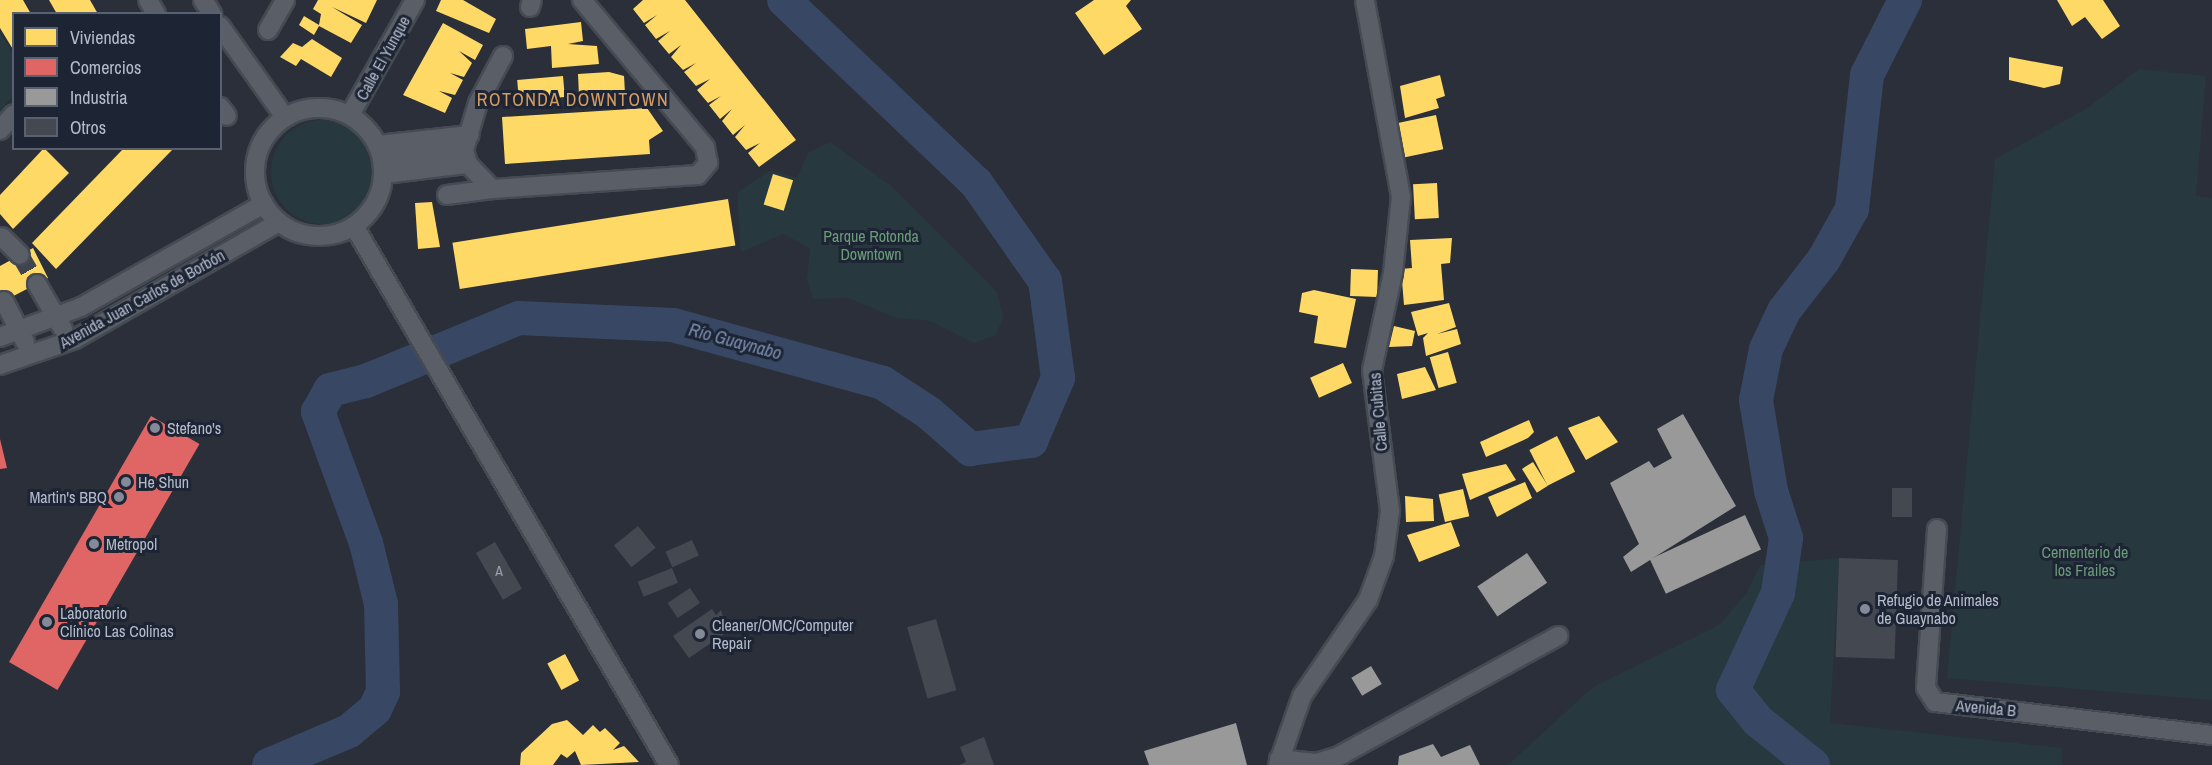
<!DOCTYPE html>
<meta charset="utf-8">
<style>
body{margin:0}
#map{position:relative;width:2212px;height:765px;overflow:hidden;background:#2a2f39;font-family:"Archivo Narrow",sans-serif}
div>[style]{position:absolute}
.green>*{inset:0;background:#27393f}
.round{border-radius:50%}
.homes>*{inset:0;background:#ffd966;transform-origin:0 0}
.shops>*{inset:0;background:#e06666;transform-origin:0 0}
.industry>*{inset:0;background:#999;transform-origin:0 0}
.river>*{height:34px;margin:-17px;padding:0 17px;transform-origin:17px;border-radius:17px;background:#384864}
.building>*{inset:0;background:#444851;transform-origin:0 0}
.minor-tunnel>*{height:18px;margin-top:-9px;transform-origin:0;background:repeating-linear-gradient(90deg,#3f444f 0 18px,transparent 0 27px)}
.roads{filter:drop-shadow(2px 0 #464a52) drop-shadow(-2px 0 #464a52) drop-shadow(0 2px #464a52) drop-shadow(0 -2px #464a52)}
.minor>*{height:18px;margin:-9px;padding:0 9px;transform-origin:9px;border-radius:9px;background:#5a5e67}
.minor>.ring{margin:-9px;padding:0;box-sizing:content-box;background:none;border:18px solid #5a5e67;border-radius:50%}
.dots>*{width:16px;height:16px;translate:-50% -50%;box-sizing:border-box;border:3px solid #1d2534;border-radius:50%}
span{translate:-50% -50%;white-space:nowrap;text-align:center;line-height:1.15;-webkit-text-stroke:6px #1d2534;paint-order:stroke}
.number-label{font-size:14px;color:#989eac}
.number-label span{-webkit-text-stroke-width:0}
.street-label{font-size:16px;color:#b4bbca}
.park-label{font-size:16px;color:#6b9b79}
.poi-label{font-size:16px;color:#b4bbca}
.left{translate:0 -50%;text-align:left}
.right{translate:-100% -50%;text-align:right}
.neighbourhood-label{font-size:18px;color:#d79c62;letter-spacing:1.5px}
.water-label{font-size:18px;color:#7b8eb2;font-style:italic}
.legend{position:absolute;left:12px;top:12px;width:210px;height:138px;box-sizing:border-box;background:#1d2534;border:2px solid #596170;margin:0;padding:8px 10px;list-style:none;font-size:18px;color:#b4bbca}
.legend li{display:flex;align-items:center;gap:12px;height:30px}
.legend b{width:30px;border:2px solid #596170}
</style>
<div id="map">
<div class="green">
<div style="clip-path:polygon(0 33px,14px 55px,13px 95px,0 112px)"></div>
<div style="clip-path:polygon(2139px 69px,2206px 76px,2196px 196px,2212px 198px,2212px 700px,1947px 678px,1995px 159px,2086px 109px)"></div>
<div class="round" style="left:271px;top:120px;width:104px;height:104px"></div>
<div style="clip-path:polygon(830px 142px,890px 185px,997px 292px,1003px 318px,996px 335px,974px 343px,930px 321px,897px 318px,848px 298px,813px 299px,807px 280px,810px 248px,783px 234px,741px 252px,737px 193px,771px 170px,797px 178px,808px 153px)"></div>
<div style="clip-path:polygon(1839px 558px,1830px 723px,2062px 748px,2062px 765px,1508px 765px,1593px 687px,1719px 625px,1747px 593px,1760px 565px)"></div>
</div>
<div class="homes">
<div style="clip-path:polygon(0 0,23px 0,31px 14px,14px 14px,14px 51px,0 28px)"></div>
<div style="clip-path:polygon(49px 0,90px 0,98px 14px,57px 14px)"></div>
<div style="clip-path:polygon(318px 0,377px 0,366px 23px,332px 7px,362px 25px,351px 43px,319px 26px,314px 35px,299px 25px,304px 16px,319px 25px,321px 14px,313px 9px)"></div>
<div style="clip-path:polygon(441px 0,463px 0,496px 19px,489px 33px,436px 11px)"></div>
<div style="clip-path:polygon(643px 0,685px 0,796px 140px,759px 167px,748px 153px,760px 143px,746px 150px,735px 137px,745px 125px,733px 135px,722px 121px,732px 109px,720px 119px,709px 105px,721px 96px,708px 103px,697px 90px,710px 79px,696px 86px,684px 72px,696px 63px,683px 70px,671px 57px,681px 45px,669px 54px,658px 41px,670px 31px,656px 39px,645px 25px,657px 15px,644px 23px,633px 9px)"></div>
<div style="clip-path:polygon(1094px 0,1131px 0,1126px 6px,1142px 29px,1104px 55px,1075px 13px)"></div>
<div style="clip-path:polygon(2057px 0,2103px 0,2120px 26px,2102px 39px,2085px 17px,2072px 26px)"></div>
<div style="clip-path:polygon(581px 22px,583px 41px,568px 44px,597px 46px,599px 64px,552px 68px,551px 46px,527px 49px,525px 29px)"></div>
<div style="clip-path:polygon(443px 23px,483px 45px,475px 60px,459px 51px,472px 63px,464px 77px,450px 73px,463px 80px,455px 95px,439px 91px,452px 98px,445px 113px,403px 95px)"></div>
<div style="clip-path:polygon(312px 39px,342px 58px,331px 77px,301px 59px,296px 66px,280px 57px,293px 43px,302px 47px)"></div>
<div style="clip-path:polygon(2009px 57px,2063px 67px,2060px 84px,2044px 88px,2009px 80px)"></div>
<div style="clip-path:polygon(609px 72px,624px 76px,625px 93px,579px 96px,578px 74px)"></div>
<div style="clip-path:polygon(1440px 75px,1445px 96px,1436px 99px,1439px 108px,1405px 118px,1400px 86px)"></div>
<div style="left:563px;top:76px;width:21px;height:46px;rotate:85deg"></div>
<div style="clip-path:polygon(647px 108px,663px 131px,649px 140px,650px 154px,505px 164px,502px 117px)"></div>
<div style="left:1436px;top:115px;width:35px;height:39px;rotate:78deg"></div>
<div style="clip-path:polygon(44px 148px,69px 173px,13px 229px,0 214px,0 195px)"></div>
<div style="clip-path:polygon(124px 148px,174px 148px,56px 269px,32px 243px)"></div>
<div style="left:773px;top:174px;width:21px;height:32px;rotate:17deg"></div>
<div style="left:1437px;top:183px;width:35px;height:24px;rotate:87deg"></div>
<div style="left:728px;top:199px;width:47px;height:279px;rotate:81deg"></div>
<div style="clip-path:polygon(432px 202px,440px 247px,418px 249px,415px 203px)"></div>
<div style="clip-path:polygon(1452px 238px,1450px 263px,1441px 264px,1444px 300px,1404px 305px,1401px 269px,1412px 268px,1410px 240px)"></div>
<div style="clip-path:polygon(33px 248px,48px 278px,0 303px,0 266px)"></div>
<div style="left:1351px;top:269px;width:27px;height:27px;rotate:2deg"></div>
<div style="clip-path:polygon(1314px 290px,1356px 299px,1346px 348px,1314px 343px,1318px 316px,1299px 312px,1302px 293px)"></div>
<div style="clip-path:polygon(1449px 303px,1456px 327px,1437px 334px,1457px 329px,1461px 344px,1426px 356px,1423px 338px,1428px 333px,1418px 336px,1411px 312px)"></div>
<div style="clip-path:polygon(1394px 326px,1415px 331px,1412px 346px,1389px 347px)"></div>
<div style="left:1448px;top:352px;width:32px;height:19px;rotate:74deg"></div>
<div style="left:1343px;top:363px;width:22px;height:36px;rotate:66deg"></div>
<div style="clip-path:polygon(1425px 367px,1436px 390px,1402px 399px,1397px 374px)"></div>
<div style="clip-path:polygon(1599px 416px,1618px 442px,1586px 460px,1568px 428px)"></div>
<div style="clip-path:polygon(1529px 420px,1534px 432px,1528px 438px,1486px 457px,1480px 442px)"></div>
<div style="left:1557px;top:436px;width:40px;height:31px;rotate:63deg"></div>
<div style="left:1533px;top:462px;width:28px;height:13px;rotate:58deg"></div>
<div style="clip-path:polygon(1506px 464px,1516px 480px,1470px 500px,1462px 474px)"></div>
<div style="clip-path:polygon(1525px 482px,1532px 498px,1497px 517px,1488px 497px)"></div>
<div style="left:1463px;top:489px;width:28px;height:25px;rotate:77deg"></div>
<div style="clip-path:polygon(1405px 496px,1433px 499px,1434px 521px,1406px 522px)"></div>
<div style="clip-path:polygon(1451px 522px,1460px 546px,1419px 562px,1407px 535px)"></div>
<div style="left:565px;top:654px;width:30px;height:20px;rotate:62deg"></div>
<div style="clip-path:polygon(567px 720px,583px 735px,593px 725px,600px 732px,605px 728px,620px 743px,613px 750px,624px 746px,639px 762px,581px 765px,575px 751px,567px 758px,561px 754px,553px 765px,520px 765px,521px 753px,552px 724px)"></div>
</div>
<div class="shops">
<div style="left:151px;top:416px;width:56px;height:284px;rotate:30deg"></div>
<div style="clip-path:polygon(0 439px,7px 468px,0 469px)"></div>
</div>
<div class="industry">
<div style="clip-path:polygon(1683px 414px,1736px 506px,1631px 572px,1623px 557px,1639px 544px,1610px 483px,1649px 461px,1654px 468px,1672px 458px,1657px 429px)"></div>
<div style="left:1745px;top:515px;width:38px;height:105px;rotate:65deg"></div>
<div style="left:1527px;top:553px;width:36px;height:60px;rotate:56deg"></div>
<div style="left:1371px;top:666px;width:21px;height:23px;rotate:59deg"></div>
<div style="clip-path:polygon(1236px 723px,1247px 765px,1149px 765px,1144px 751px)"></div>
<div style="clip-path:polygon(1433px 744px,1441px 757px,1470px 745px,1480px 765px,1398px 765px,1399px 756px)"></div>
</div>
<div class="river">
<div style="left:269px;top:765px;width:87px;rotate:-23deg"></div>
<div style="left:349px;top:731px;width:34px;rotate:-40deg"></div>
<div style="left:375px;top:709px;width:19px;rotate:-65deg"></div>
<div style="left:383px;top:692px;width:88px;rotate:-91.3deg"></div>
<div style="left:381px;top:604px;width:63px;rotate:-103.8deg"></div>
<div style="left:366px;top:543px;width:140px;rotate:-110.1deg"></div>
<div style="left:318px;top:412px;width:25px;rotate:-61deg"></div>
<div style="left:330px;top:390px;width:37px;rotate:-14deg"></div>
<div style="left:366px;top:381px;width:165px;rotate:-22.4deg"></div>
<div style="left:519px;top:318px;width:154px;rotate:2.6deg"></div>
<div style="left:673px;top:325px;width:218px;rotate:15.4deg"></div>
<div style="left:883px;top:383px;width:55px;rotate:33.1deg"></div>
<div style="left:929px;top:413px;width:55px;rotate:41.3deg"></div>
<div style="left:970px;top:449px;width:62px;rotate:-7.5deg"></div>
<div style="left:1031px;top:441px;width:69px;rotate:-66.8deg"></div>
<div style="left:1058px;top:378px;width:98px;rotate:-97.6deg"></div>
<div style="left:1045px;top:281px;width:120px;rotate:-125.1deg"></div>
<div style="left:976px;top:183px;width:265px;rotate:-136.4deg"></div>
<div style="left:1813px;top:765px;width:70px;rotate:-141.3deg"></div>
<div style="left:1758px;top:721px;width:40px;rotate:-129deg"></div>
<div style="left:1733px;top:690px;width:107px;rotate:-65.1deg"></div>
<div style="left:1778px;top:593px;width:56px;rotate:-81.7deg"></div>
<div style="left:1786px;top:538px;width:49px;rotate:-107.7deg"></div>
<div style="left:1771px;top:491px;width:92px;rotate:-99.4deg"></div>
<div style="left:1756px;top:400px;width:52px;rotate:-78.9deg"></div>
<div style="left:1766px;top:349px;width:42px;rotate:-64.7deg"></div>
<div style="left:1784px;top:311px;width:66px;rotate:-52.4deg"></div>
<div style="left:1824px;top:259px;width:57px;rotate:-60.8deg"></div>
<div style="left:1852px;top:209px;width:135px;rotate:-83.6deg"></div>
<div style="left:1867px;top:75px;width:84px;rotate:-63.1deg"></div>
</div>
<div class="building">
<div style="left:1892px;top:488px;width:20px;height:29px"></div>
<div style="left:638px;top:526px;width:28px;height:31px;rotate:51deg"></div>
<div style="left:692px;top:540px;width:17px;height:29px;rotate:66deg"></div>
<div style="left:495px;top:542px;width:54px;height:22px;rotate:60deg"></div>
<div style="left:1839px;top:558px;width:59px;height:99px;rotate:2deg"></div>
<div style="left:672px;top:568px;width:16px;height:37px;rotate:68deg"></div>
<div style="left:690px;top:588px;width:18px;height:27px;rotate:56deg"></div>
<div style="clip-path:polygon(712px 609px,716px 615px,721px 610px,727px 632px,689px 658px,673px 636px)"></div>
<div style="left:936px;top:619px;width:74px;height:30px;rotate:74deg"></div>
<div style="clip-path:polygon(984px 737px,994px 765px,959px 765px,966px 762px,960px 747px)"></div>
</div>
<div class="minor-tunnel">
<div style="left:20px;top:255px;width:34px;rotate:60deg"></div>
</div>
<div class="roads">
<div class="minor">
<div style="left:148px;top:0;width:16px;rotate:60deg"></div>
<div style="left:203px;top:0;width:17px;rotate:57deg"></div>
<div style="left:530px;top:7px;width:7px;rotate:-74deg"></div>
<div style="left:220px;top:26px;width:112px;rotate:54.5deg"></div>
<div style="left:268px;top:30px;width:34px;rotate:-60deg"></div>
<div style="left:503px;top:56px;width:53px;rotate:118deg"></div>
<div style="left:478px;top:103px;width:49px;rotate:106.6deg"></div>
<div style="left:464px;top:150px;width:15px;rotate:74deg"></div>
<div style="left:468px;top:164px;width:35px;rotate:46deg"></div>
<div style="left:492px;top:189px;width:206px;rotate:-3.9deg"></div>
<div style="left:698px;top:175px;width:16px;rotate:-50deg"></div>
<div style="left:708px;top:163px;width:16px;rotate:-101deg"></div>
<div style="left:705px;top:147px;width:192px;rotate:-129.9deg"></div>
<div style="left:220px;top:107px;width:11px;rotate:52deg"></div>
<div class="ring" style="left:255px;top:108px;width:110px;height:110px"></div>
<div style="left:350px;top:115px;width:132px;rotate:-60.5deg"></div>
<div style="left:0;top:130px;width:21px;rotate:-49deg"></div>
<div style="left:378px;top:145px;width:92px;rotate:-6.3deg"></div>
<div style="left:382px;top:158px;width:82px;rotate:-5.6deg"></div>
<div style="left:384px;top:174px;width:85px;rotate:-6.8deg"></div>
<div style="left:447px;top:195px;width:45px;rotate:-7.6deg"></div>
<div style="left:354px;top:226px;width:624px;rotate:59.7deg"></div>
<div style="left:2px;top:237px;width:25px;rotate:45deg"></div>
<div style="left:37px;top:284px;width:52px;rotate:60deg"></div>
<div style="left:4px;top:301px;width:46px;rotate:62.9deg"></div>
<div style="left:0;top:337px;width:86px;rotate:-20.3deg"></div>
<div style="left:81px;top:307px;width:210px;rotate:-29.4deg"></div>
<div style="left:0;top:365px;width:79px;rotate:-19.1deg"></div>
<div style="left:75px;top:339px;width:235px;rotate:-29.8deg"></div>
<div style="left:1937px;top:529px;width:159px;rotate:94deg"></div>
<div style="left:1926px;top:688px;width:17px;rotate:57deg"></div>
<div style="left:1935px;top:702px;width:279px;rotate:6.8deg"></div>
<div style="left:1279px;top:759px;width:37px;rotate:6deg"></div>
<div style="left:1316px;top:763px;width:24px;rotate:-17deg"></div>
<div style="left:1339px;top:756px;width:250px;rotate:-28.7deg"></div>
<div style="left:1278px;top:765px;width:73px;rotate:-70.8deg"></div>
<div style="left:1302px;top:696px;width:116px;rotate:-55.5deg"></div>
<div style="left:1368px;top:600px;width:47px;rotate:-70deg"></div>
<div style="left:1384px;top:556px;width:45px;rotate:-82.4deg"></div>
<div style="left:1390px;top:511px;width:142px;rotate:-97.3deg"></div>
<div style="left:1372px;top:370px;width:99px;rotate:-77.8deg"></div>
<div style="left:1393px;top:273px;width:76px;rotate:-84deg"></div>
<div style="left:1401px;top:197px;width:200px;rotate:-100.4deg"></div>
</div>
</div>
<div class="dots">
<div style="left:155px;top:428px;background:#848a97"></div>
<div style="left:126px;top:482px;background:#848a97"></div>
<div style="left:119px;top:497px;background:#848a97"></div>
<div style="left:94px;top:544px;background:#848a97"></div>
<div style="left:1865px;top:609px;background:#848a97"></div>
<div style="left:47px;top:622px;background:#848a97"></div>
<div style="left:700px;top:634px;background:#848a97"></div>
</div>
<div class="number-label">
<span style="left:499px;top:571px">A</span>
</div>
<div class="street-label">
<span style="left:383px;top:58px;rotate:-61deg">Calle El Yunque</span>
<span style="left:142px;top:299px;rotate:-29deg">Avenida Juan Carlos de Borbón</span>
<span style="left:1378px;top:412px;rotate:-95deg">Calle Cubitas</span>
<span style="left:1986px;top:708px;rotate:5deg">Avenida B</span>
</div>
<div class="park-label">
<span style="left:871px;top:245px">Parque Rotonda<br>Downtown</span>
<span style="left:2085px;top:561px">Cementerio de<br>los Frailes</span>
</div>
<div class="poi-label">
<span class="left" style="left:167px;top:428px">Stefano's</span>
<span class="left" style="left:138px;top:482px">He Shun</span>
<span class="right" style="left:107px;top:497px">Martin's BBQ</span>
<span class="left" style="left:106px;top:544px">Metropol</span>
<span class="left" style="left:1877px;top:609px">Refugio de Animales<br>de Guaynabo</span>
<span class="left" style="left:60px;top:622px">Laboratorio<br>Clínico Las Colinas</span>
<span class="left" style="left:712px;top:634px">Cleaner/OMC/Computer<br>Repair</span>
</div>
<div class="neighbourhood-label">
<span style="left:573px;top:100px">ROTONDA DOWNTOWN</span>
</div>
<div class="water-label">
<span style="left:735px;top:342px;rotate:15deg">Río Guaynabo</span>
</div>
<ul class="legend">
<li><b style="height:16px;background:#ffd966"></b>Viviendas</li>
<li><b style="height:16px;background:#e06666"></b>Comercios</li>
<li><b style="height:16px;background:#999"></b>Industria</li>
<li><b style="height:16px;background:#444851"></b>Otros</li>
</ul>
</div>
